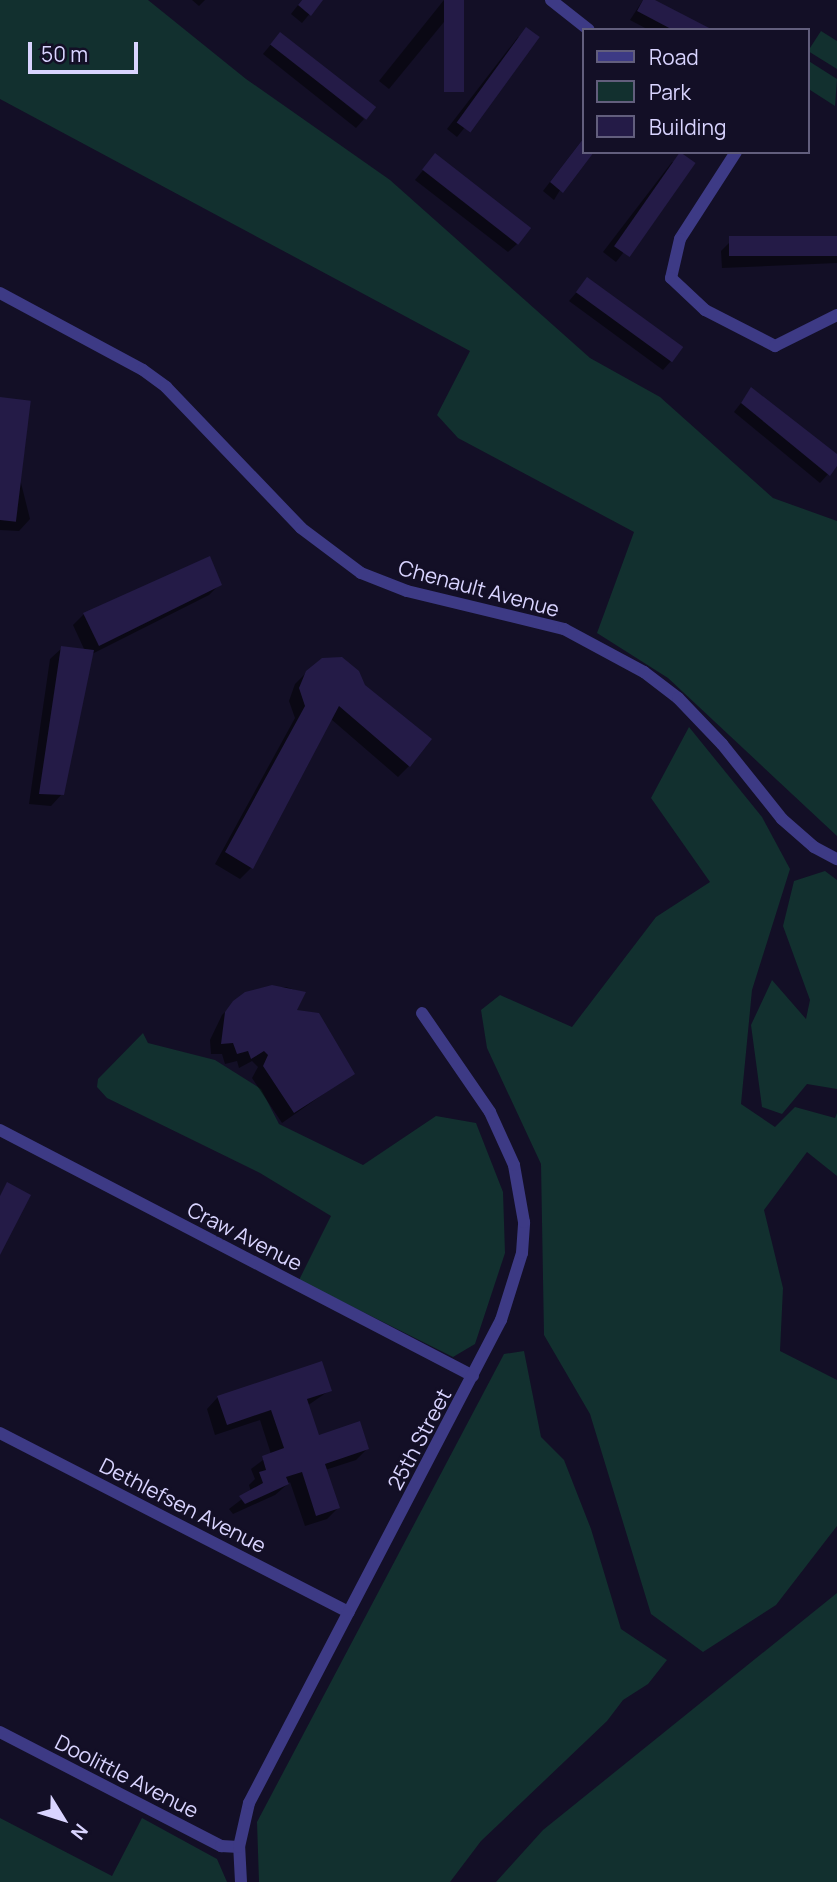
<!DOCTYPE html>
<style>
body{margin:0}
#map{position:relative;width:837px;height:1882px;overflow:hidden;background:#130f26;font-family:Manrope,sans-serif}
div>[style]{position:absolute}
.green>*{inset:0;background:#12302f}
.shadow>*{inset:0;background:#0007}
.building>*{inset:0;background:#241b47;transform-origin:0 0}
.minor>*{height:12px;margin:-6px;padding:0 6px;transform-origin:6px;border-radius:6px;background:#3d3a85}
span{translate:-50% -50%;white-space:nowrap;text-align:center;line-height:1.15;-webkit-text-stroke:5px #130f26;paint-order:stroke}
.street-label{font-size:21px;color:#d9d4ff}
.legend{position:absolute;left:582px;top:28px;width:228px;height:126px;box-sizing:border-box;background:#130f26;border:2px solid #625e7d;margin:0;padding:9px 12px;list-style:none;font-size:21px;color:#d9d4ff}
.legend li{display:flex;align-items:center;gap:14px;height:35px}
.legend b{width:35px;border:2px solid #625e7d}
.north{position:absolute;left:28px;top:1784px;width:70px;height:70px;-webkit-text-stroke:5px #130f26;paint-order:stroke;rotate:128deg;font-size:19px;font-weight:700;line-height:28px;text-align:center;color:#d9d4ff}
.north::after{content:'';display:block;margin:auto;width:24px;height:32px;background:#d9d4ff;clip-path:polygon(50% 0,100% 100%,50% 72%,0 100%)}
.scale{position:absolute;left:28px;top:42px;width:110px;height:32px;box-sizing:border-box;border:4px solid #d9d4ff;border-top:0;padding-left:9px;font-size:21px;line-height:24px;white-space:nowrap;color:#d9d4ff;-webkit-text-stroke:5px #130f26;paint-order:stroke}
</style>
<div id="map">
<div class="green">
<div style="clip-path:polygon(0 0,148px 0,246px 79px,390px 180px,590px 358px,660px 397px,773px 498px,837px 521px,837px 836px,668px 678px,597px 633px,634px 532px,458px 438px,437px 415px,470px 351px,0 99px)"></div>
<div style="clip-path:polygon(821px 31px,837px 41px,837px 69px,808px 51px)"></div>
<div style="clip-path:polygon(807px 60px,837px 79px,835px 106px,807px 88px)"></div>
<div style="clip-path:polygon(689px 727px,762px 817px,790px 869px,752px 990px,741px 1104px,775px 1127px,795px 1107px,835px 1118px,837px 1113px,837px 1176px,807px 1152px,764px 1210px,783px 1288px,780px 1351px,837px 1380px,837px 1526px,776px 1605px,703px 1652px,651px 1614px,590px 1414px,544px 1335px,541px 1164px,487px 1048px,481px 1010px,500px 995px,572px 1027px,656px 917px,710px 882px,651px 798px)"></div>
<div style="clip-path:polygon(825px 871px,837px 880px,837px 1089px,807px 1084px,782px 1114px,762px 1107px,751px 1025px,772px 980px,806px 1019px,810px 1000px,783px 926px,794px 881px)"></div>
<div style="clip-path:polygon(143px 1033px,148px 1043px,215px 1060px,261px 1089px,279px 1124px,363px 1165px,436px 1116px,476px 1123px,503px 1192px,505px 1253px,475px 1344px,453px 1357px,299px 1280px,331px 1216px,260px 1173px,107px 1098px,97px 1087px,98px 1079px)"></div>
<div style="clip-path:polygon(524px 1351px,541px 1437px,564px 1460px,591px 1529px,621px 1629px,667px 1660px,648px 1684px,623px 1700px,607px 1721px,481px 1841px,450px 1882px,259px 1882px,257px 1822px,504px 1354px)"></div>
<div style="clip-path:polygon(837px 1593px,837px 1882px,496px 1882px,543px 1830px)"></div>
<div style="clip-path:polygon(0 1818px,112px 1876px,142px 1818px,217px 1859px,227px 1882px,0 1882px)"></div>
</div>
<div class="shadow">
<div style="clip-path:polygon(192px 0,205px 0,199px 6px)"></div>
<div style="clip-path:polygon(302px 0,321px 0,302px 23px,291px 14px)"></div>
<div style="clip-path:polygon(444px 0,462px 0,389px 89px,379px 81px)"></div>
<div style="clip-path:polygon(643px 0,651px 0,709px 30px,649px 30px,630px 20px)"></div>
<div style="clip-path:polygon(518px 37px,537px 38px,457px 137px,447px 129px)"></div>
<div style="clip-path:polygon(272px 43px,364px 119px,356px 128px,263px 54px)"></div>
<div style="clip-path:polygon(583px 139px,583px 152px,554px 200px,543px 191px)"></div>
<div style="clip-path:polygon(435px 156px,517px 244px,508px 252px,415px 180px)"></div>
<div style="clip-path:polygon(672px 162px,693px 164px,616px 262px,603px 252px)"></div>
<div style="clip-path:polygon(837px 238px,837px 263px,722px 268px,721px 251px,729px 243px)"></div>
<div style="clip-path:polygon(588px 279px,671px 361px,663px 370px,569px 301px)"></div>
<div style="clip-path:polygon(751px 390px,837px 457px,837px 464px,820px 483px,734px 412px)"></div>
<div style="clip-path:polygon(0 399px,30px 519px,19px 531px,0 530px)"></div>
<div style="clip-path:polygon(220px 584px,209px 595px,92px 654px,62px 794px,51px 806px,29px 804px,50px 659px,62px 648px,85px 651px,73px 625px,84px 614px)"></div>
<div style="clip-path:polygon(307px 672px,409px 766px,398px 777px,331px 719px,251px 868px,240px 879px,215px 864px,295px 718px,289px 701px,295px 684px)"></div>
<div style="clip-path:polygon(286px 987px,304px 993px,295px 1011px,352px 1074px,282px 1123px,252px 1078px,258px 1067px,252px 1061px,239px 1068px,237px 1061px,225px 1064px,222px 1054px,211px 1054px,210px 1040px,222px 1015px,234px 1003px,258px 989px)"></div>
<div style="clip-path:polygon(330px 1390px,307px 1406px,318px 1437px,367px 1449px,356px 1460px,325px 1470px,338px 1508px,327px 1519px,305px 1526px,290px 1482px,275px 1495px,233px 1514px,229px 1509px,251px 1492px,249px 1485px,255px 1479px,251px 1469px,271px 1454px,260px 1420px,215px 1435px,207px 1409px,218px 1397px)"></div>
</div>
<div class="building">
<div style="clip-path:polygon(302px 0,323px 0,311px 16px,298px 5px)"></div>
<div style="left:444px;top:0;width:20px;height:92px"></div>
<div style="clip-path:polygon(643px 0,655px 0,713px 30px,673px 30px,637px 11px)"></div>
<div style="left:526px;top:27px;width:17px;height:118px;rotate:36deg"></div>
<div style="left:280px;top:32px;width:122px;height:16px;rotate:38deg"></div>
<div style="clip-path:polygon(583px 139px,583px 152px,594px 152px,563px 193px,550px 182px)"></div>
<div style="left:680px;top:152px;width:19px;height:115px;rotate:35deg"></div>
<div style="left:435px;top:153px;width:122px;height:21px;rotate:38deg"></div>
<div style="left:837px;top:236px;width:20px;height:108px;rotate:90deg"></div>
<div style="left:587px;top:277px;width:119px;height:19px;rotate:36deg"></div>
<div style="clip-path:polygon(751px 387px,837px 454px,837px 466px,830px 476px,741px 403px)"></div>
<div style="left:0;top:397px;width:31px;height:122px;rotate:7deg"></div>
<div style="clip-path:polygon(210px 556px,222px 585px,99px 646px,83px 613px)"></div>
<div style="clip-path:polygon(61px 646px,94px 650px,64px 795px,39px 794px)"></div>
<div style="clip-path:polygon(342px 657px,359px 671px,365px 685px,432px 739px,410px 767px,339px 706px,253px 869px,225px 852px,305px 706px,299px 688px,306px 671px,322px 658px)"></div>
<div style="clip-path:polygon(272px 985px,306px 992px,297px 1010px,319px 1013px,355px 1074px,294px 1113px,263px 1066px,268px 1055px,264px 1051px,251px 1059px,248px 1051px,237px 1054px,233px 1043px,221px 1044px,225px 1012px,233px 1001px,245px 992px)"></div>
<div style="clip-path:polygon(7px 1182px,31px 1195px,0 1255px,0 1196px)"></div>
<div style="clip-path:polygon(322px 1361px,332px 1391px,307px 1399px,319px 1435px,360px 1421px,369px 1449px,325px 1464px,340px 1508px,316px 1516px,302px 1472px,286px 1477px,289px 1484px,245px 1504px,239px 1496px,263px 1483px,259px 1472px,266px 1470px,262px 1456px,284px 1448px,271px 1410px,227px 1425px,217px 1396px)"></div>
</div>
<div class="minor">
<div style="left:551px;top:0;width:48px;rotate:38.3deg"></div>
<div style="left:736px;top:152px;width:103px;rotate:122.8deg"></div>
<div style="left:680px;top:239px;width:40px;rotate:103deg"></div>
<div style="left:671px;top:278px;width:47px;rotate:43.3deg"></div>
<div style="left:705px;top:310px;width:79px;rotate:27.2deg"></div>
<div style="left:775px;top:346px;width:69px;rotate:-26.6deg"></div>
<div style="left:0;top:293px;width:162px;rotate:28.3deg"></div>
<div style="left:143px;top:370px;width:29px;rotate:36deg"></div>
<div style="left:166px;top:387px;width:195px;rotate:46.2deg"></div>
<div style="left:301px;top:528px;width:75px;rotate:36.9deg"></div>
<div style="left:361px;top:573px;width:49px;rotate:21.4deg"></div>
<div style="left:407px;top:591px;width:162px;rotate:13.6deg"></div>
<div style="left:564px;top:629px;width:91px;rotate:28.3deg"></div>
<div style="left:644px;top:672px;width:43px;rotate:37.4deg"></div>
<div style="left:678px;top:698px;width:64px;rotate:46.3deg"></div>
<div style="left:722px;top:744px;width:96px;rotate:51.3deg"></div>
<div style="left:782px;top:819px;width:43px;rotate:41.2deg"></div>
<div style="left:814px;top:847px;width:26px;rotate:28deg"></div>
<div style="left:0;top:1130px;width:533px;rotate:27.48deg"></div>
<div style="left:0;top:1433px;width:392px;rotate:27.2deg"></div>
<div style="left:0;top:1732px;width:249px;rotate:27.3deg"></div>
<div style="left:221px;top:1846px;width:18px;rotate:3deg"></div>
<div style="left:241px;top:1882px;width:35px;rotate:-93deg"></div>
<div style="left:239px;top:1847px;width:45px;rotate:-77.2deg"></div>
<div style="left:249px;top:1803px;width:545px;rotate:-62.45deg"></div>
<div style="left:501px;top:1320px;width:70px;rotate:-72.6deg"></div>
<div style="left:522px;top:1253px;width:31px;rotate:-86deg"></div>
<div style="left:524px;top:1222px;width:58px;rotate:-100deg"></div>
<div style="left:514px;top:1165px;width:58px;rotate:-114.4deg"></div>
<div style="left:490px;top:1112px;width:120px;rotate:-124.5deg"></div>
</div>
<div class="street-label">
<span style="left:479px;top:588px;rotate:15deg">Chenault Avenue</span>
<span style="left:245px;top:1236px;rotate:27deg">Craw Avenue</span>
<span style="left:419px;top:1439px;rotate:-62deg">25th Street</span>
<span style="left:183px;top:1505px;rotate:27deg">Dethlefsen Avenue</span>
<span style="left:127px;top:1776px;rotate:27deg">Doolittle Avenue</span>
</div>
<ul class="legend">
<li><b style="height:9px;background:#3d3a85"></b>Road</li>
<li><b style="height:19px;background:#12302f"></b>Park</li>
<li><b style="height:19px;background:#241b47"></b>Building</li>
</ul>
<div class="north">N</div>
<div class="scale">50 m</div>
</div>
